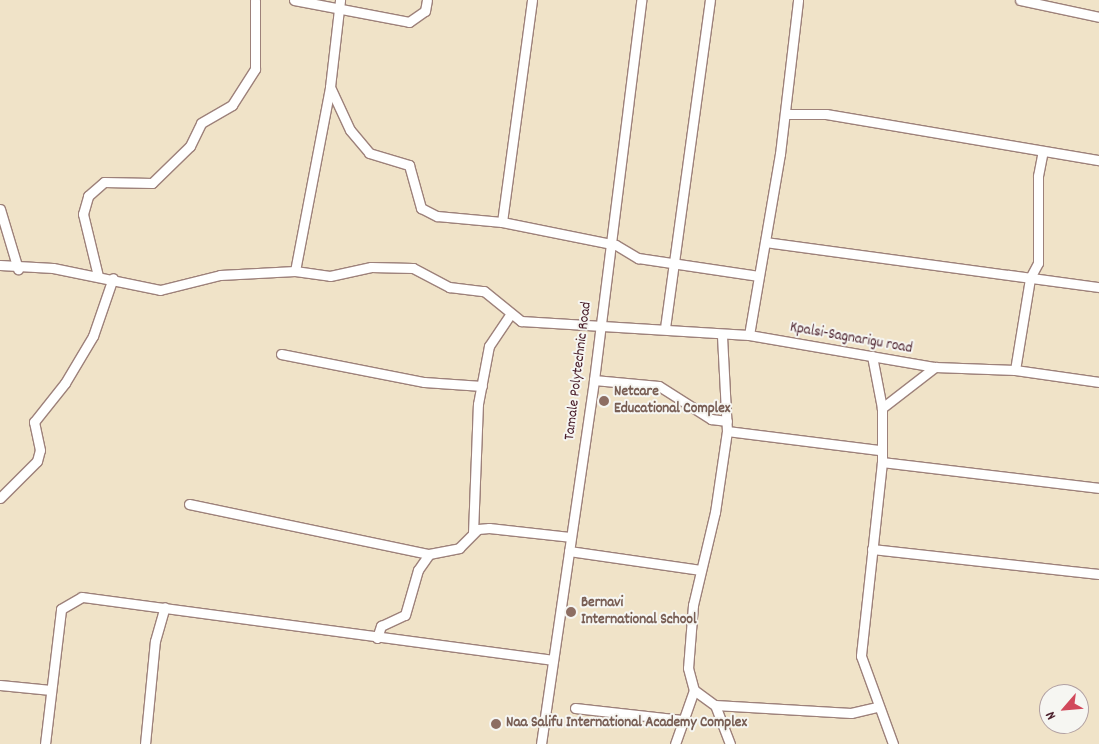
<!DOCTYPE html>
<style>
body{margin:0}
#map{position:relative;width:1099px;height:744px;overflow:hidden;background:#f0e3c8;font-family:Dekko,sans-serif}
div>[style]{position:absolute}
.roads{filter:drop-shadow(1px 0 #9d817a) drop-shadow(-1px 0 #9d817a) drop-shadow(0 1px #9d817a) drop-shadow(0 -1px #9d817a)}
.street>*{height:9px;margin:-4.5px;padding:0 4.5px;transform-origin:4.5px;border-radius:4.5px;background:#fff}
.dots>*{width:14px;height:14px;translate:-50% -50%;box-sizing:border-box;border:2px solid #f6f6f2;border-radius:50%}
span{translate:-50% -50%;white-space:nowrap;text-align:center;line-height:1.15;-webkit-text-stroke:4px #f6f6f2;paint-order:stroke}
.street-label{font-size:15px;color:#4a1f2b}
.education-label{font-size:15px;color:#785e54;font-weight:700}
.left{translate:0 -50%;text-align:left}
.north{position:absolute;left:1039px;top:684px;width:50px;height:50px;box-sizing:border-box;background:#f6f6f2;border:1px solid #b1a0a2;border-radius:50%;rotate:243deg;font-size:14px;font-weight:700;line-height:20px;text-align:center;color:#4a1f2b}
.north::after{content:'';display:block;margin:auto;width:18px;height:22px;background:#d1495b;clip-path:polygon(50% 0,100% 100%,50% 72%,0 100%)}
</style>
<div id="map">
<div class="roads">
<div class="street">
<div style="left:294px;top:0;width:117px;rotate:10.8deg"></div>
<div style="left:409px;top:22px;width:19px;rotate:-35deg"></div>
<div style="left:425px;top:11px;width:11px;rotate:-80deg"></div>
<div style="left:1020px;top:0;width:81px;rotate:12.1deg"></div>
<div style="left:330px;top:87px;width:47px;rotate:65.1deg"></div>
<div style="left:350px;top:130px;width:30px;rotate:50deg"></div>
<div style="left:369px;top:153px;width:42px;rotate:16.7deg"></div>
<div style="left:409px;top:165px;width:45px;rotate:74.4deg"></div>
<div style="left:421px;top:208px;width:18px;rotate:27deg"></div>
<div style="left:437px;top:216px;width:65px;rotate:5.3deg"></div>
<div style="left:502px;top:222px;width:116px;rotate:11.4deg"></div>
<div style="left:616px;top:245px;width:26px;rotate:31deg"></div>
<div style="left:638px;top:258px;width:122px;rotate:8.5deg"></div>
<div style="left:785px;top:114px;width:41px"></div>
<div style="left:826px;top:114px;width:277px;rotate:9.6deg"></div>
<div style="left:0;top:209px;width:63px;rotate:73.3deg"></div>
<div style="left:502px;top:222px;width:224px;rotate:-82.3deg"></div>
<div style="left:765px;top:242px;width:337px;rotate:7.7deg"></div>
<div style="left:0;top:265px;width:53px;rotate:3.2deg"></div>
<div style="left:53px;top:268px;width:109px;rotate:11.6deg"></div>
<div style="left:160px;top:290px;width:62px;rotate:-14deg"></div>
<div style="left:220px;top:275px;width:75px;rotate:-3.1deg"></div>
<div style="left:295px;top:271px;width:35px;rotate:8deg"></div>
<div style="left:330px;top:276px;width:42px;rotate:-12.4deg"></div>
<div style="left:371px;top:267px;width:42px;rotate:1.4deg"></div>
<div style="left:413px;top:268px;width:41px;rotate:27.8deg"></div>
<div style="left:449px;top:287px;width:35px;rotate:7deg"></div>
<div style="left:484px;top:291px;width:48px;rotate:39deg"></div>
<div style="left:521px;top:321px;width:228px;rotate:3.5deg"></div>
<div style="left:749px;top:335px;width:189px;rotate:9.8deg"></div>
<div style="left:935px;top:367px;width:80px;rotate:2.1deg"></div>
<div style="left:1015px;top:370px;width:85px;rotate:8.1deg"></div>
<div style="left:295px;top:271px;width:187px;rotate:-79.2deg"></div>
<div style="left:330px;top:87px;width:88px;rotate:-83.4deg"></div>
<div style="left:98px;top:276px;width:64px;rotate:-103.6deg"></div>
<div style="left:83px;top:214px;width:19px;rotate:-74deg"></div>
<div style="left:88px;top:196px;width:21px;rotate:-41deg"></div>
<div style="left:104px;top:182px;width:48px;rotate:1.2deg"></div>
<div style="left:152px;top:183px;width:53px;rotate:-44.2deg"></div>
<div style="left:190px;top:146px;width:25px;rotate:-64deg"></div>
<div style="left:201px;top:123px;width:36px;rotate:-30deg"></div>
<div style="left:232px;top:105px;width:43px;rotate:-57.4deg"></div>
<div style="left:255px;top:69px;width:69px;rotate:-90deg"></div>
<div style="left:665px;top:328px;width:331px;rotate:-82.2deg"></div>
<div style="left:749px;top:335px;width:184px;rotate:-80.3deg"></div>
<div style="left:780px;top:154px;width:155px;rotate:-83.3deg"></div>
<div style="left:722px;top:336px;width:95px;rotate:87deg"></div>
<div style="left:727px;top:431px;width:82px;rotate:98.4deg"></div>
<div style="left:715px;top:512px;width:96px;rotate:103.3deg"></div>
<div style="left:693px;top:605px;width:63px;rotate:94.5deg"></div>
<div style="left:688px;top:668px;width:23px;rotate:75deg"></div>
<div style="left:694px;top:690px;width:26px;rotate:36deg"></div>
<div style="left:715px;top:705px;width:136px;rotate:3.4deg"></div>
<div style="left:851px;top:713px;width:28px;rotate:-13deg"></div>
<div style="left:281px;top:354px;width:146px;rotate:11.1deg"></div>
<div style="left:424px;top:382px;width:58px;rotate:3.9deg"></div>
<div style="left:872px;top:356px;width:53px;rotate:79.1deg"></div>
<div style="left:882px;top:408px;width:54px;rotate:90deg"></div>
<div style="left:882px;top:462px;width:195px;rotate:96.2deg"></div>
<div style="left:861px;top:656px;width:94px;rotate:70deg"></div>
<div style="left:1015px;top:370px;width:93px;rotate:-80.7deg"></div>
<div style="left:1030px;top:278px;width:17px;rotate:-62deg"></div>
<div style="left:1038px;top:263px;width:87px;rotate:-90deg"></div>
<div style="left:1038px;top:176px;width:25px;rotate:-79deg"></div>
<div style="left:594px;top:380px;width:65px;rotate:5.3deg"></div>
<div style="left:659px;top:386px;width:62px;rotate:32.4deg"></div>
<div style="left:711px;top:419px;width:16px;rotate:7deg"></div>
<div style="left:882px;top:408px;width:67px;rotate:-37.7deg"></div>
<div style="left:727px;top:431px;width:153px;rotate:7.1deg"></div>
<div style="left:882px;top:462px;width:219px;rotate:6.8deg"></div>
<div style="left:0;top:498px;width:52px;rotate:-45deg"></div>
<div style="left:37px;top:461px;width:11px;rotate:-75deg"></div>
<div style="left:40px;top:450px;width:29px;rotate:-102deg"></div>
<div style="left:34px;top:422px;width:50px;rotate:-51.5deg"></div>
<div style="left:65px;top:383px;width:55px;rotate:-59.2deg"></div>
<div style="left:93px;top:336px;width:61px;rotate:-71deg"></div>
<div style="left:189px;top:504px;width:245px;rotate:11.8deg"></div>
<div style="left:429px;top:554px;width:31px;rotate:-11deg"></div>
<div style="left:459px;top:548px;width:27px;rotate:-45deg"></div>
<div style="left:478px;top:529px;width:11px;rotate:-5deg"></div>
<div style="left:489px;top:528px;width:81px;rotate:6.3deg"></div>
<div style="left:473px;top:533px;width:129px;rotate:-87.8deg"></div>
<div style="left:478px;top:404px;width:59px;rotate:-79.3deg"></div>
<div style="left:489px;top:346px;width:37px;rotate:-56deg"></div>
<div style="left:872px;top:549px;width:228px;rotate:6.3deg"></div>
<div style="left:569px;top:551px;width:133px;rotate:8.2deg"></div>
<div style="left:377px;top:638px;width:13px;rotate:-72deg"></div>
<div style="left:381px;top:626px;width:26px;rotate:-25deg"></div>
<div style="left:405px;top:615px;width:47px;rotate:-73.9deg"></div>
<div style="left:418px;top:570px;width:19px;rotate:-55deg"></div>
<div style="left:0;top:685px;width:51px;rotate:5.6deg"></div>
<div style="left:715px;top:705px;width:42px;rotate:69deg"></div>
<div style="left:575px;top:708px;width:108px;rotate:6.4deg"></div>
<div style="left:45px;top:744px;width:136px;rotate:-83.2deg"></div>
<div style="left:61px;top:609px;width:24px;rotate:-30deg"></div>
<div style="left:82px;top:597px;width:475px;rotate:7.6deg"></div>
<div style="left:145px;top:744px;width:103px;rotate:-84.5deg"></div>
<div style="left:155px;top:641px;width:35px;rotate:-74deg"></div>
<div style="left:541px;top:744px;width:368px;rotate:-81.7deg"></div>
<div style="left:594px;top:380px;width:383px;rotate:-82.9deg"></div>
<div style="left:675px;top:744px;width:57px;rotate:-70.6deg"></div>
</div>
</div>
<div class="dots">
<div style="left:604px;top:401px;background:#8d6e63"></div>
<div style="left:571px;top:612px;background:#8d6e63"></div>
<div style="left:496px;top:724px;background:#8d6e63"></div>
</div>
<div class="street-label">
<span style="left:851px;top:339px;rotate:10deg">Kpalsi-Sagnarigu road</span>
<span style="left:579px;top:371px;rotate:-83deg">Tamale Polytechnic Road</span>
</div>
<div class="education-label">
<span class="left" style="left:614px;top:401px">Netcare<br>Educational Complex</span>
<span class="left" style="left:581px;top:612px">Bernavi<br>International School</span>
<span class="left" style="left:506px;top:724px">Naa Salifu International Academy Complex</span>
</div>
<div class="north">N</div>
</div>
